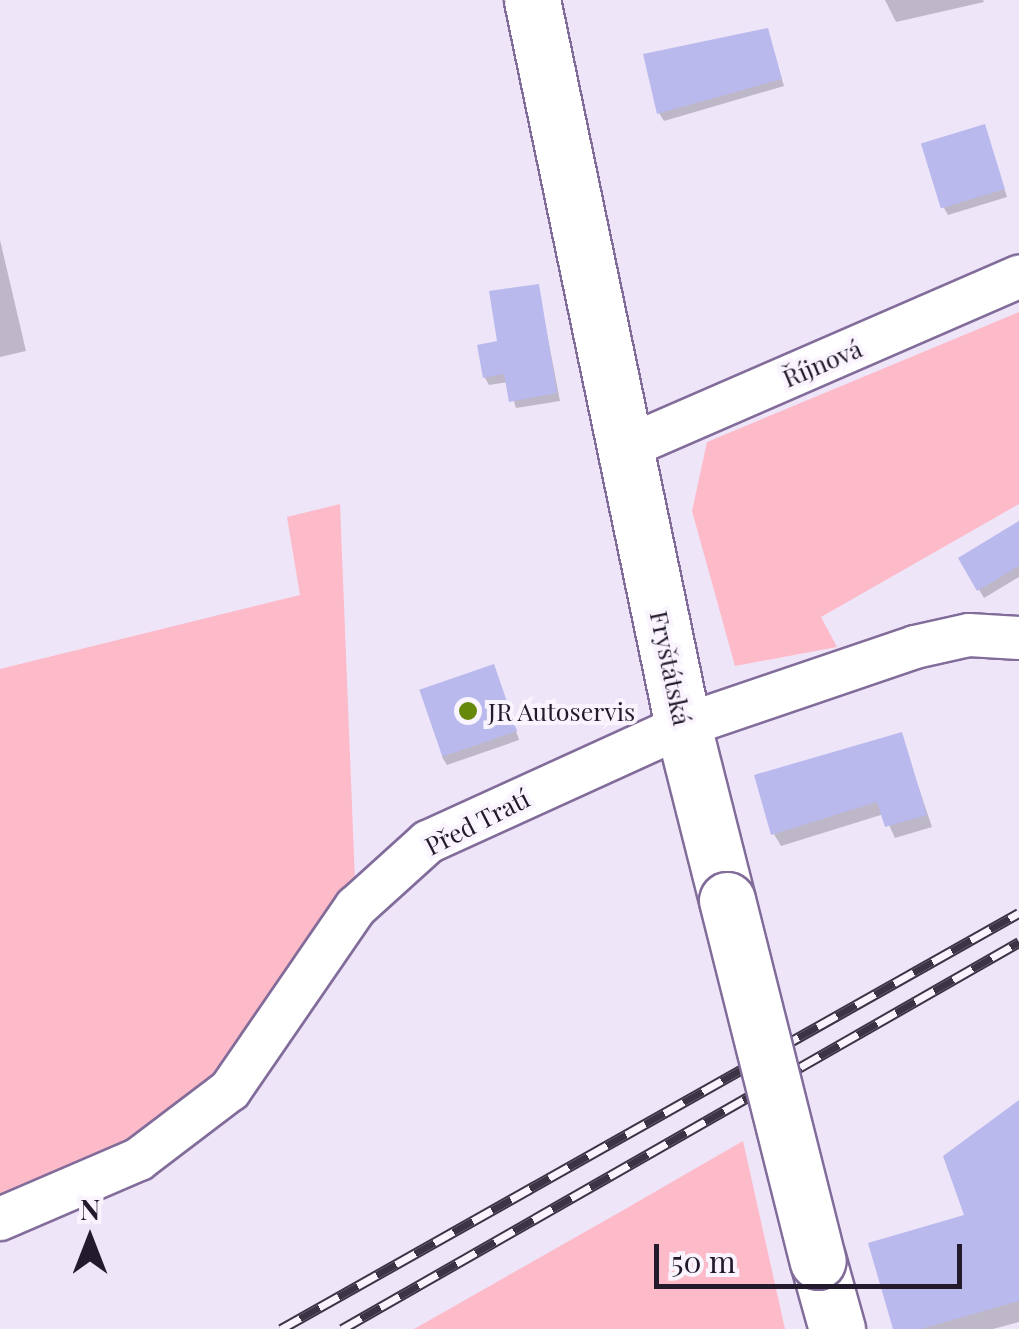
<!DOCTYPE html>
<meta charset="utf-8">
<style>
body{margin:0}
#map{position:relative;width:1019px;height:1329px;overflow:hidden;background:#eee5f9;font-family:"Playfair Display",serif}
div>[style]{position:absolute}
.green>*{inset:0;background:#fdbac8}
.shadow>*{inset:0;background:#0003}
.building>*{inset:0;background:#bab9ed;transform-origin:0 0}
.roads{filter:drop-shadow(2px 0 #826c9a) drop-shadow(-2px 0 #826c9a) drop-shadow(0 2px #826c9a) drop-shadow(0 -2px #826c9a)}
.street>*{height:42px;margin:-21px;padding:0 21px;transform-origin:21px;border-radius:21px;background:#fff}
.secondary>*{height:55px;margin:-27.5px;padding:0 27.5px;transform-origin:27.5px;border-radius:27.5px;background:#fff}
.rail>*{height:11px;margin-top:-5.5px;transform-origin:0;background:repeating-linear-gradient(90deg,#f9f4fe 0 22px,#3c3345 0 44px);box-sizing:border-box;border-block:2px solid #3c3345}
.bridges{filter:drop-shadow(2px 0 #826c9a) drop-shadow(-2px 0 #826c9a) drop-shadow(0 2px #826c9a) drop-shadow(0 -2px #826c9a)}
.secondary-bridge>*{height:55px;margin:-27.5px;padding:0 27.5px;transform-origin:27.5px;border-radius:27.5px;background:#fff}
.dots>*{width:28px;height:28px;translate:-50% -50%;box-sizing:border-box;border:5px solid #f9f4fe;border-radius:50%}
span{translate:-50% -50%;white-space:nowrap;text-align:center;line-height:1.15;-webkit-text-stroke:8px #f9f4fe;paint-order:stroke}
.street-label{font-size:25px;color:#231a2c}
.poi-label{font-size:25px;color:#231a2c}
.left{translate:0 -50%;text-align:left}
.north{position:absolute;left:40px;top:1189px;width:100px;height:100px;-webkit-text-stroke:8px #f9f4fe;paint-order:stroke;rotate:0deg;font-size:28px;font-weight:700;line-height:40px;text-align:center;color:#231a2c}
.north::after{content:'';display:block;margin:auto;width:35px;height:45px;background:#231a2c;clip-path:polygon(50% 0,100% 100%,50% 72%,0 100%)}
.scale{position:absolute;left:654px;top:1244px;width:308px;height:45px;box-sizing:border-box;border:5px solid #231a2c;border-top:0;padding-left:12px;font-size:30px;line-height:35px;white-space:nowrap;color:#231a2c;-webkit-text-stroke:8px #f9f4fe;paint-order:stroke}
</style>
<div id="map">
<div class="green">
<div style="clip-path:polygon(1019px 312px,1019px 504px,821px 617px,837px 647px,735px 666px,692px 511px,707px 442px)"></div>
<div style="clip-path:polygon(340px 504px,356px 907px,230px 1090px,0 1219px,0 669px,300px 595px,287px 517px)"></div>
<div style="clip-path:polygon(743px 1141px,785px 1329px,414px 1329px,620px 1212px)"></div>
</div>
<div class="shadow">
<div style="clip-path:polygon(885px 0,983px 0,984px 2px,896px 22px)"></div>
<div style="clip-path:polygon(767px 31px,784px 86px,664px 121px,659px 113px)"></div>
<div style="clip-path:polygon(984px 127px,1007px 197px,948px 215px,944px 208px)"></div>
<div style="clip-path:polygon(0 240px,26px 351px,0 357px)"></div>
<div style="clip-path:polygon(538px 287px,560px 401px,516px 408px,508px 382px,489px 385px,485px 378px)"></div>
<div style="clip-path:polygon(1019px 524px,1019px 577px,984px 598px,961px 559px)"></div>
<div style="clip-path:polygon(497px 674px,519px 740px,447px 765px,442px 757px)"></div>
<div style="clip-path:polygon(901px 735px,932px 827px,895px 838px,884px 814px,781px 846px,774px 834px)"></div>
<div style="clip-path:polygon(1019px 1103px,1019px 1322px,993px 1329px,896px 1329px,968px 1217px)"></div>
</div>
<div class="building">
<div style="clip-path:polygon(768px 28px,782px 79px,657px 114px,643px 54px)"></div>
<div style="left:985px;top:124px;width:68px;height:67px;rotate:73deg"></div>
<div style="clip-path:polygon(539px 284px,557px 393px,509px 402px,504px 374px,483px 378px,477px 345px,497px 341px,489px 291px)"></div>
<div style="clip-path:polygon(1019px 521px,1019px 566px,977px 591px,958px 558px)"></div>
<div style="left:494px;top:664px;width:71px;height:79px;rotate:71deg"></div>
<div style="clip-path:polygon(902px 732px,927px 815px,885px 827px,877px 802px,771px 835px,754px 775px)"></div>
<div style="clip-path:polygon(1019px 1100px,1019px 1301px,921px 1329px,893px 1329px,868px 1243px,964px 1215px,943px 1156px)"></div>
</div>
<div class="roads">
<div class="street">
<div style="left:625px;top:448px;width:430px;rotate:-23.5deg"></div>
<div style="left:0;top:1219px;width:151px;rotate:-23.3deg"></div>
<div style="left:139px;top:1159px;width:114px;rotate:-37.2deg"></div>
<div style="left:230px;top:1090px;width:222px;rotate:-55.5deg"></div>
<div style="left:356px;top:907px;width:97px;rotate:-42.1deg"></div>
<div style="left:428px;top:842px;width:280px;rotate:-24.5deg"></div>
<div style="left:683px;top:726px;width:245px;rotate:-18.8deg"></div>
<div style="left:915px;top:647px;width:55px;rotate:-12.5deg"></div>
<div style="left:969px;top:635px;width:50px;rotate:3.4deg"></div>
</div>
<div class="secondary">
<div style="left:532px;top:0;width:742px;rotate:78.25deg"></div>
<div style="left:683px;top:726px;width:179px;rotate:75.8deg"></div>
<div style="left:818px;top:1261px;width:71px;rotate:74.4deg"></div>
</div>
</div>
<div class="rail">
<div style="left:281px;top:1329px;width:847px;rotate:-29.41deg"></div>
<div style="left:342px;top:1329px;width:780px;rotate:-29.75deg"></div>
</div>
<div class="bridges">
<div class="secondary-bridge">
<div style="left:727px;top:900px;width:372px;rotate:75.9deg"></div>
</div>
</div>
<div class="dots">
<div style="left:468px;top:711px;background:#67890b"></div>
</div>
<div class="street-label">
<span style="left:822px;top:363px;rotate:-23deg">Říjnová</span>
<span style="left:671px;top:668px;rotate:78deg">Fryštátská</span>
<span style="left:477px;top:822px;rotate:-27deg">Před Tratí</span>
</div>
<div class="poi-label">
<span class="left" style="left:488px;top:711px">JR Autoservis</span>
</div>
<div class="north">N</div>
<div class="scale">50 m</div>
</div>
